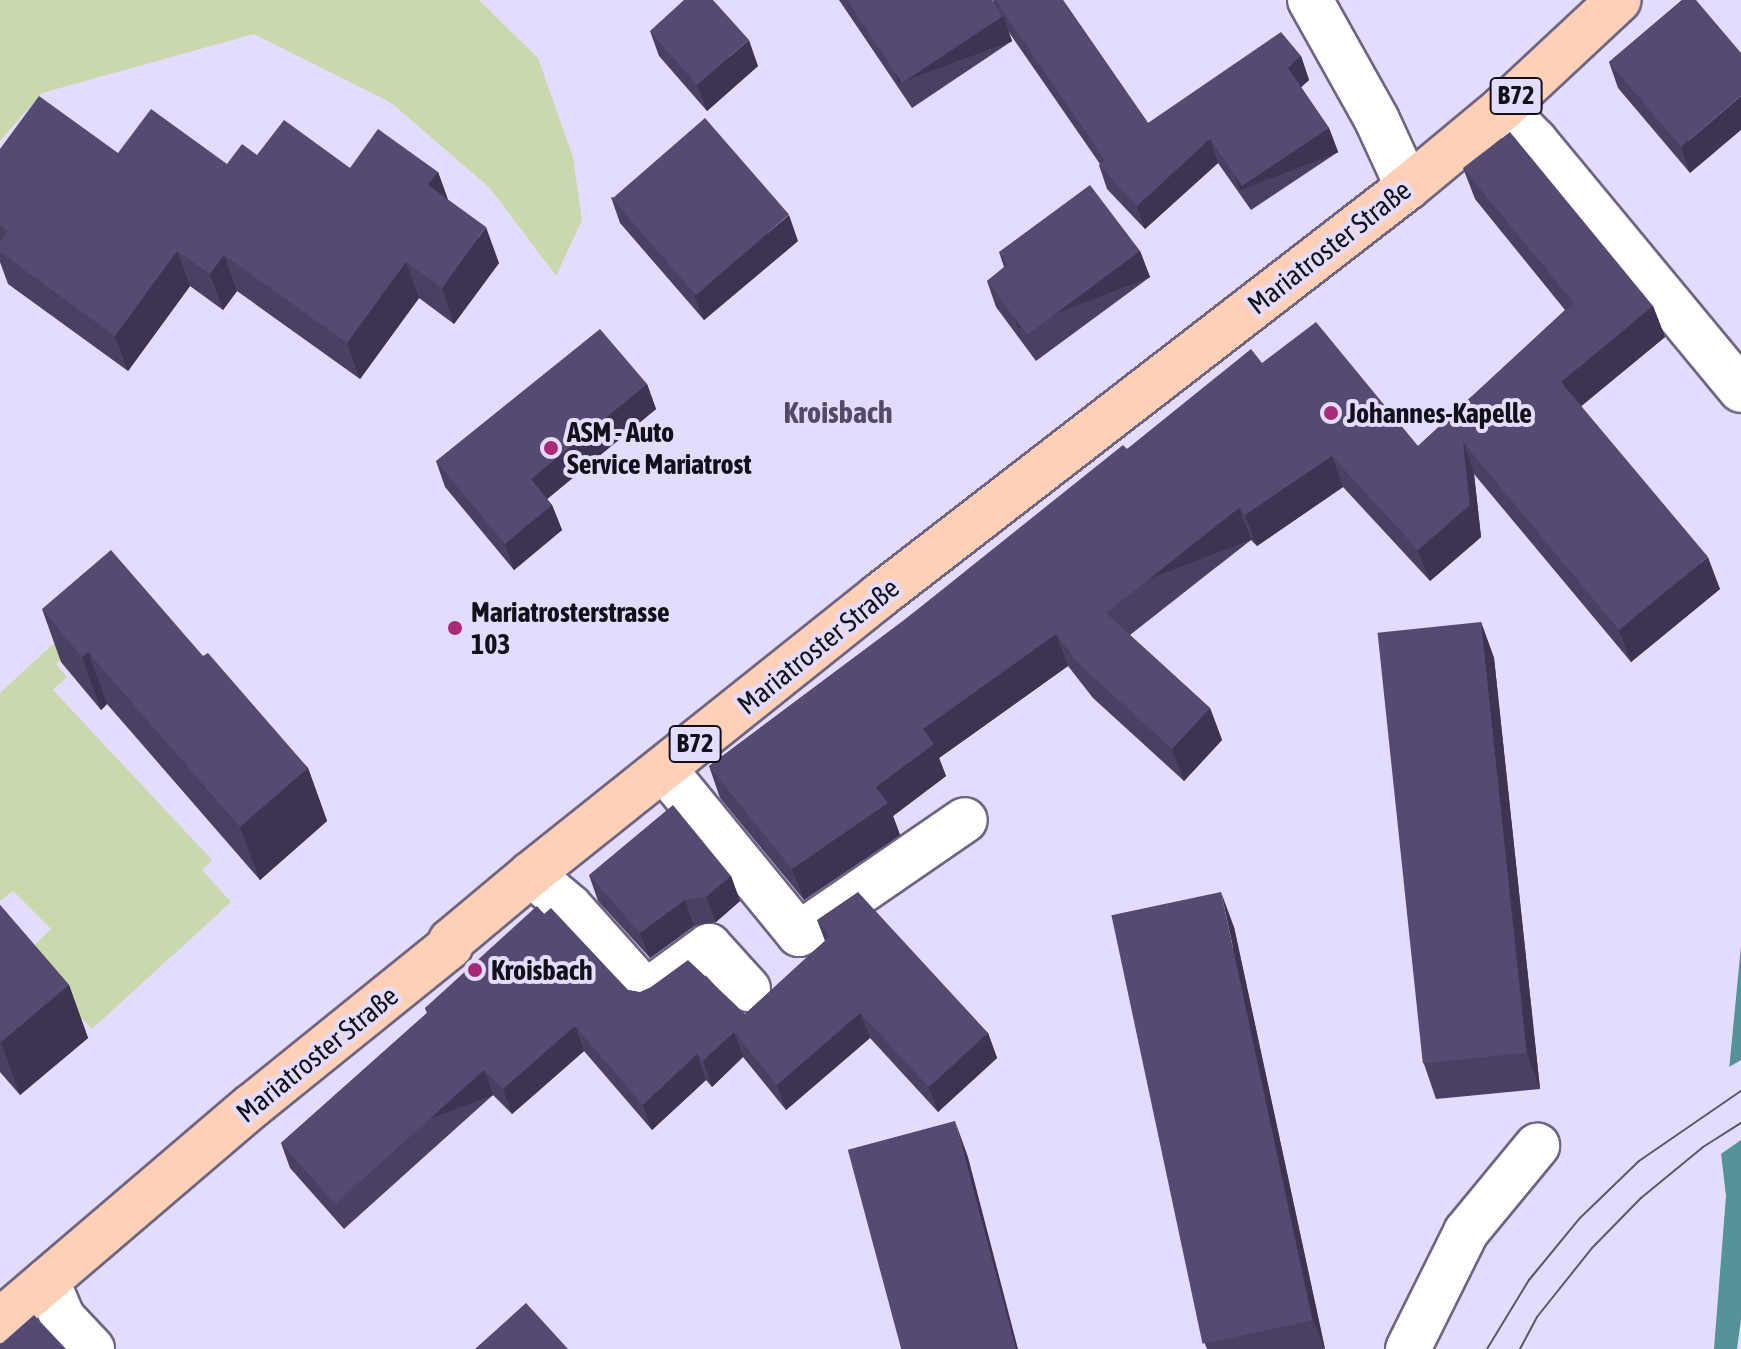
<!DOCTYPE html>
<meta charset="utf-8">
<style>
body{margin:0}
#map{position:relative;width:1741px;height:1349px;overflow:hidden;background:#e4dcfd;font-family:"Asap Condensed",sans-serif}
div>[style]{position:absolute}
.green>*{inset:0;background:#cad8ad}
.water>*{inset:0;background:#549398}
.pier>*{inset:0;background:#e4dcfd}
.roads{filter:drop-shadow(2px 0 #6d6582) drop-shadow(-2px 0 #6d6582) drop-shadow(0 2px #6d6582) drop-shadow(0 -2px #6d6582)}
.minor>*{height:44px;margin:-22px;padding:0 22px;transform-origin:22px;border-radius:22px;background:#fff}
.major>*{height:44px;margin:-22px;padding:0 22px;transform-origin:22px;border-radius:22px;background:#fdd0b7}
.tram>*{height:2px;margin:-1px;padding:0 1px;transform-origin:1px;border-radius:1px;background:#5b5669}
.wall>*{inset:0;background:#494062}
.shaded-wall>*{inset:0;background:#3c3450;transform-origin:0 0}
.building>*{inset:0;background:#554b72;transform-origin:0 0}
.dots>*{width:22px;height:22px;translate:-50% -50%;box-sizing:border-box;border:4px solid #e4dcfd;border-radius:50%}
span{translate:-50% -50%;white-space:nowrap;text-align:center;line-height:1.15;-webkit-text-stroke:8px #e4dcfd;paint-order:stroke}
.shield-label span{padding:2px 6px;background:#e4dcfd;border:2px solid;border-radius:6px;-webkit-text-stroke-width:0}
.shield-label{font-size:26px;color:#13101b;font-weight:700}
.street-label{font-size:28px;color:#13101b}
.poi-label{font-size:28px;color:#13101b;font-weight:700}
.left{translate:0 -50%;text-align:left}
.neighbourhood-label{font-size:30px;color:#524a66;font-weight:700}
</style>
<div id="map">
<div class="green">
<div style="clip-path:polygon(0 0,479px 0,538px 58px,573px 157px,582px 220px,556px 276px,490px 188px,390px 102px,254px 34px,42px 93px,0 141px)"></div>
<div style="clip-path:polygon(104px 597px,115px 609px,56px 664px,67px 677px,53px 690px,212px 860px,202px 870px,231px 902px,92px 1029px,24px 955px,51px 929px,13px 891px,0 901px,0 693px)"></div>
</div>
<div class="water">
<div style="clip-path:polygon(1741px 946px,1741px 1319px,1737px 1349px,1714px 1349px,1726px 1196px,1721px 1153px)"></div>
</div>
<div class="pier">
<div style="clip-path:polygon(1741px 1060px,1741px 1140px,1718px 1156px,1724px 1070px)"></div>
</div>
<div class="roads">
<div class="minor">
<div style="left:1310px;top:0;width:137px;rotate:60.8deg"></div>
<div style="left:1377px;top:120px;width:74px;rotate:65.2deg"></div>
<div style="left:1503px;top:108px;width:46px;rotate:45.9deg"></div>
<div style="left:1535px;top:141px;width:323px;rotate:50.4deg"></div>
<div style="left:664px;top:769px;width:213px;rotate:50.7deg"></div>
<div style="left:799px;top:934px;width:201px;rotate:-34.5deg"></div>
<div style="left:531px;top:874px;width:50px;rotate:40.1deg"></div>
<div style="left:569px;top:906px;width:115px;rotate:48.2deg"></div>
<div style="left:646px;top:992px;width:78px;rotate:-36.1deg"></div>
<div style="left:709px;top:946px;width:58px;rotate:47.8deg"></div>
<div style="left:47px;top:1281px;width:39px;rotate:67deg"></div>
<div style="left:62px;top:1317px;width:44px;rotate:46.8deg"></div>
<div style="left:1408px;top:1349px;width:131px;rotate:-63.6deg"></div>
<div style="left:1466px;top:1232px;width:112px;rotate:-50.5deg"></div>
</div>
<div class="major">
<div style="left:0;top:1321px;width:331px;rotate:-40.5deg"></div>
<div style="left:252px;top:1106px;width:255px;rotate:-38.9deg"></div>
<div style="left:450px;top:946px;width:5px;rotate:-79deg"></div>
<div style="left:451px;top:941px;width:104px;rotate:-39.9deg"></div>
<div style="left:531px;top:874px;width:445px;rotate:-38.6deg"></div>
<div style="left:879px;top:596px;width:669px;rotate:-37.71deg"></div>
<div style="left:1408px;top:187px;width:124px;rotate:-39.7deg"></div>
<div style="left:1503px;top:108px;width:158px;rotate:-43deg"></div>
</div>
</div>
<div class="tram">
<div style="left:1487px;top:1349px;width:81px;rotate:-58.7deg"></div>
<div style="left:1529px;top:1280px;width:80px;rotate:-50.6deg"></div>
<div style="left:1580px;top:1218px;width:82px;rotate:-44deg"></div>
<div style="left:1639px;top:1161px;width:124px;rotate:-34.5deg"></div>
<div style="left:1520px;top:1349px;width:36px;rotate:-62deg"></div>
<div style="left:1537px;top:1317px;width:88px;rotate:-51.4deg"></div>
<div style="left:1592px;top:1248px;width:70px;rotate:-45.6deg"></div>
<div style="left:1641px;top:1198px;width:80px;rotate:-39.4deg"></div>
<div style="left:1703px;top:1147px;width:45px;rotate:-32.3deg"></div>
</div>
<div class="wall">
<div style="clip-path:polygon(839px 0,992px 0,994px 2px,993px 0,1063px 0,1148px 123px,1301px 56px,1309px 80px,1301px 87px,1329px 128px,1338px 152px,1251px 210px,1218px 163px,1145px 229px,1107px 189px,1099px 165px,1100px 164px,1008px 31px,1012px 41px,912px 108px)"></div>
<div style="clip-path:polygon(1682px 0,1690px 173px,1618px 88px,1609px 62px)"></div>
<div style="clip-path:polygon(650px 31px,758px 66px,707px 111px,659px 56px)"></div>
<div style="clip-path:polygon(0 149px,118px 153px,227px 164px,257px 155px,350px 168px,438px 172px,448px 200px,499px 263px,454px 324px,419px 298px,360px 379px,237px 291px,223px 310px,190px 286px,128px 371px,8px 284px,0 262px)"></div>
<div style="clip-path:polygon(1463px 168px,1653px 306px,1665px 337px,1581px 406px,1720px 589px,1631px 662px,1474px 474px,1481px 537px,1430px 581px,1343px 487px,1257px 546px,1251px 540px,1130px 635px,1210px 708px,1222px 740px,1184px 781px,1093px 698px,1068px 666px,939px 758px,946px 776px,893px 816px,900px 835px,804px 900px,720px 798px,709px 766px,903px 621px,1127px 449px,1262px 363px,1418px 446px,1565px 310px,1475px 199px)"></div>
<div style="clip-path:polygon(611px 197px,798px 241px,704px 320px,620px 223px)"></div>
<div style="clip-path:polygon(1140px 251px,1150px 277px,1036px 361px,996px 307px,987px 281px,1004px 267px,999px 252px)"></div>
<div style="clip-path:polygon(647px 384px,656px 409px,547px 499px,552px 505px,562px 530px,514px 570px,445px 487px,436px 461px)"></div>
<div style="clip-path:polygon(42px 609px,203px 656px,308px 768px,327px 821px,260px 880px,107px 704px,101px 710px,61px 662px)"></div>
<div style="clip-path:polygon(1481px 622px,1494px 658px,1540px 1089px,1436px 1099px,1424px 1064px)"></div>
<div style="clip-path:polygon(589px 875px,731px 876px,740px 901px,716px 922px,694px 926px,650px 958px,598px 901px)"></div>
<div style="clip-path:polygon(0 905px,69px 985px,88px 1038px,20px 1095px,0 1072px)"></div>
<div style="clip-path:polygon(544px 914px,628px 990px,745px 1014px,825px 941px,817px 920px,988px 1033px,997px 1058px,938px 1112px,870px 1038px,786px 1110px,743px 1057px,712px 1087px,706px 1080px,652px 1130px,584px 1051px,512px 1114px,493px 1095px,344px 1229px,290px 1168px,281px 1143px,427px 1013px,425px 1008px)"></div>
<div style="clip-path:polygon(1234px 927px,1325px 1349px,1207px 1349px,1205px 1344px)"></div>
</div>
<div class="shaded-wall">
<div style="left:1003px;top:16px;width:27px;height:121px;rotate:70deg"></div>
<div style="clip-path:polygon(749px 40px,758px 66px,707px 111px,697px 85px)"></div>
<div style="clip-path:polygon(1301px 56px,1309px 80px,1297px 91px,1288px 68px)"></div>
<div style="clip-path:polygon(1741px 96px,1741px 130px,1690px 173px,1681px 147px)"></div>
<div style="left:1329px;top:128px;width:26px;height:105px;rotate:69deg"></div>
<div style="clip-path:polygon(1210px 139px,1218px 163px,1145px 229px,1137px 206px)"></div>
<div style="clip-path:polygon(438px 172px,451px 208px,428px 185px)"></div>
<div style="clip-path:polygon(789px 215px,798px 241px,704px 320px,694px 295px)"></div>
<div style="clip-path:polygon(486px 227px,499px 263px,454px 324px,442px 288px)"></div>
<div style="clip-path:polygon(177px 251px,190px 286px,128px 371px,115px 336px)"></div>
<div style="left:1140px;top:251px;width:28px;height:141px;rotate:69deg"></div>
<div style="clip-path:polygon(224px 255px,237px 291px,223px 310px,210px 274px)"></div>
<div style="clip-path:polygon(406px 262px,419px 298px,360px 379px,347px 343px)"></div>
<div style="clip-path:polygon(1653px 306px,1665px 337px,1573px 413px,1561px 382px)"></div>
<div style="clip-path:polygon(647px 384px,656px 409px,540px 505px,531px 479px)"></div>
<div style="clip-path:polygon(1463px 442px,1474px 474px,1481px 537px,1430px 581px,1418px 550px)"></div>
<div style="clip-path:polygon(1332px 456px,1343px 487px,1257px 546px,1245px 515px)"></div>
<div style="clip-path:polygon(552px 505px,562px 530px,514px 570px,505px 544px)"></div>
<div style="left:1239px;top:508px;width:34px;height:169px;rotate:69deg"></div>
<div style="clip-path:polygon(1708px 557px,1720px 589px,1631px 662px,1619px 630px)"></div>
<div style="clip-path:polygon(1481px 622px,1494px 658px,1540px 1089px,1527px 1053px)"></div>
<div style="clip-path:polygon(1056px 634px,1068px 666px,939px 758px,946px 776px,893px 816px,900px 835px,804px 900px,792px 869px,876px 787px,923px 729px)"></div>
<div style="clip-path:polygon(88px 652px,107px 704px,101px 710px,82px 657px)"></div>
<div style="clip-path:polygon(1210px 708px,1222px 740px,1184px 781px,1172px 749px)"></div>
<div style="clip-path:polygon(308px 768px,327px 821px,260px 880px,240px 827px)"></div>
<div style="clip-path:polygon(731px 876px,740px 901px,716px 922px,706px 897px)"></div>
<div style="clip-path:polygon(1221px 892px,1234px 927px,1325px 1349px,1313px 1320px)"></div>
<div style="clip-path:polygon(685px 900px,694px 926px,650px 958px,640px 933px)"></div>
<div style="clip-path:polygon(69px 985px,88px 1038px,20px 1095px,1px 1042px)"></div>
<div style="clip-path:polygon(860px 1013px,870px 1038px,786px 1110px,777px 1085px)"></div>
<div style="clip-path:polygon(575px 1026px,584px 1051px,512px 1114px,503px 1089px)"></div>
<div style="clip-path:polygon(734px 1032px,743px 1057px,712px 1087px,703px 1061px)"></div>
<div style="clip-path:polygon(988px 1033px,997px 1058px,938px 1112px,929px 1087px)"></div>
<div style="clip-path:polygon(697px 1054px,706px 1080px,652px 1130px,643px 1105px)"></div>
<div style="left:484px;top:1070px;width:27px;height:200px;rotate:70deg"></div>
<div style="clip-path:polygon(955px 1121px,968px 1157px,1018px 1349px,1014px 1349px)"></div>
</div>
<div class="building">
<div style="clip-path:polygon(684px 0,713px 0,749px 40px,697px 85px,650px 31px)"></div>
<div style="clip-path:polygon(847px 0,992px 0,1003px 16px,902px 83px)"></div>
<div style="clip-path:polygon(995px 0,1063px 0,1148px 123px,1281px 32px,1301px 56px,1288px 68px,1329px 128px,1242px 186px,1210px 139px,1137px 206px,1099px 165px,1105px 160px)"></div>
<div style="clip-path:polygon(1682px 0,1696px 0,1741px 53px,1741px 96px,1681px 147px,1609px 62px)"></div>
<div style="clip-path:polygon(39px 96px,118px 153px,151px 109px,227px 164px,242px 144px,257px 155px,284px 120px,350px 168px,378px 129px,438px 172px,428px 185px,486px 227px,442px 288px,406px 262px,347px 343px,224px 255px,210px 274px,177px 251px,115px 336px,0 252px,0 242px,8px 231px,0 225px,0 149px)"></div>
<div style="left:705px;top:118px;width:128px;height:123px;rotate:49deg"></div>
<div style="clip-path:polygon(1510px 132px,1653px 306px,1561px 382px,1708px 557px,1619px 630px,1463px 442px,1470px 505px,1418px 550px,1332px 456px,1245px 515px,1239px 508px,1106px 613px,1210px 708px,1172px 749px,1081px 666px,1056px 634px,923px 729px,934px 744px,876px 787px,888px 803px,792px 869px,709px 766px,903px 621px,1123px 445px,1127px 449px,1251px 349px,1262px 363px,1316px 322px,1418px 446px,1574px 303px,1463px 168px)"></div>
<div style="clip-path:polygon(1090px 185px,1140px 251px,1027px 335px,987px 281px,1008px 265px,999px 252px)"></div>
<div style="clip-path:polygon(600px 329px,647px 384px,531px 479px,552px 505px,505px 544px,436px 461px)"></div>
<div style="clip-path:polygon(111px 550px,203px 656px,208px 653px,308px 768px,240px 827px,88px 652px,82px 657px,42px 609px)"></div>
<div style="left:1481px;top:622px;width:433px;height:104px;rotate:84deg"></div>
<div style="clip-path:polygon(673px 805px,731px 876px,706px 897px,685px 900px,640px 933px,589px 875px)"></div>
<div style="clip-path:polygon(858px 892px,988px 1033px,929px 1087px,860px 1013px,777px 1085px,734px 1032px,703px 1061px,697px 1054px,643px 1105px,575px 1026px,503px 1089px,484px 1070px,335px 1204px,281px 1143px,428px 1012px,425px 1008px,537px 906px,544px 914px,551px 908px,628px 990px,640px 992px,651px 987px,688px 960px,745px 1014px,829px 937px,817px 920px)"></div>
<div style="left:1221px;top:892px;width:438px;height:112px;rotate:78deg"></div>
<div style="clip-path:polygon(0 905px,69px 985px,1px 1042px,0 1041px)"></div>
<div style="left:955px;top:1121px;width:236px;height:111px;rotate:75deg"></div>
<div style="clip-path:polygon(526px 1303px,568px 1349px,475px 1349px)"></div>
<div style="clip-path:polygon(34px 1315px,66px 1349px,0 1349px,0 1345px)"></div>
</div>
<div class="dots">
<div style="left:1331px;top:413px;background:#a92a79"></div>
<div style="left:551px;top:448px;background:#a92a79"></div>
<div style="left:455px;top:628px;background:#a92a79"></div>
<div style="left:475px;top:970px;background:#a92a79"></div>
</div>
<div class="shield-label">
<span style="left:1516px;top:96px">B72</span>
<span style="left:695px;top:744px">B72</span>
</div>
<div class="street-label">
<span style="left:1329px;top:247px;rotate:-38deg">Mariatroster Straße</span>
<span style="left:818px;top:646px;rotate:-39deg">Mariatroster Straße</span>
<span style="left:317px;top:1054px;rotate:-39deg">Mariatroster Straße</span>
</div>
<div class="poi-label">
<span class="left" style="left:1347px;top:413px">Johannes-Kapelle</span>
<span class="left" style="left:567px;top:448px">ASM - Auto<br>Service Mariatrost</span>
<span class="left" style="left:471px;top:628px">Mariatrosterstrasse<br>103</span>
<span class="left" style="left:491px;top:970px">Kroisbach</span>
</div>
<div class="neighbourhood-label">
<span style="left:838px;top:412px">Kroisbach</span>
</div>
</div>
